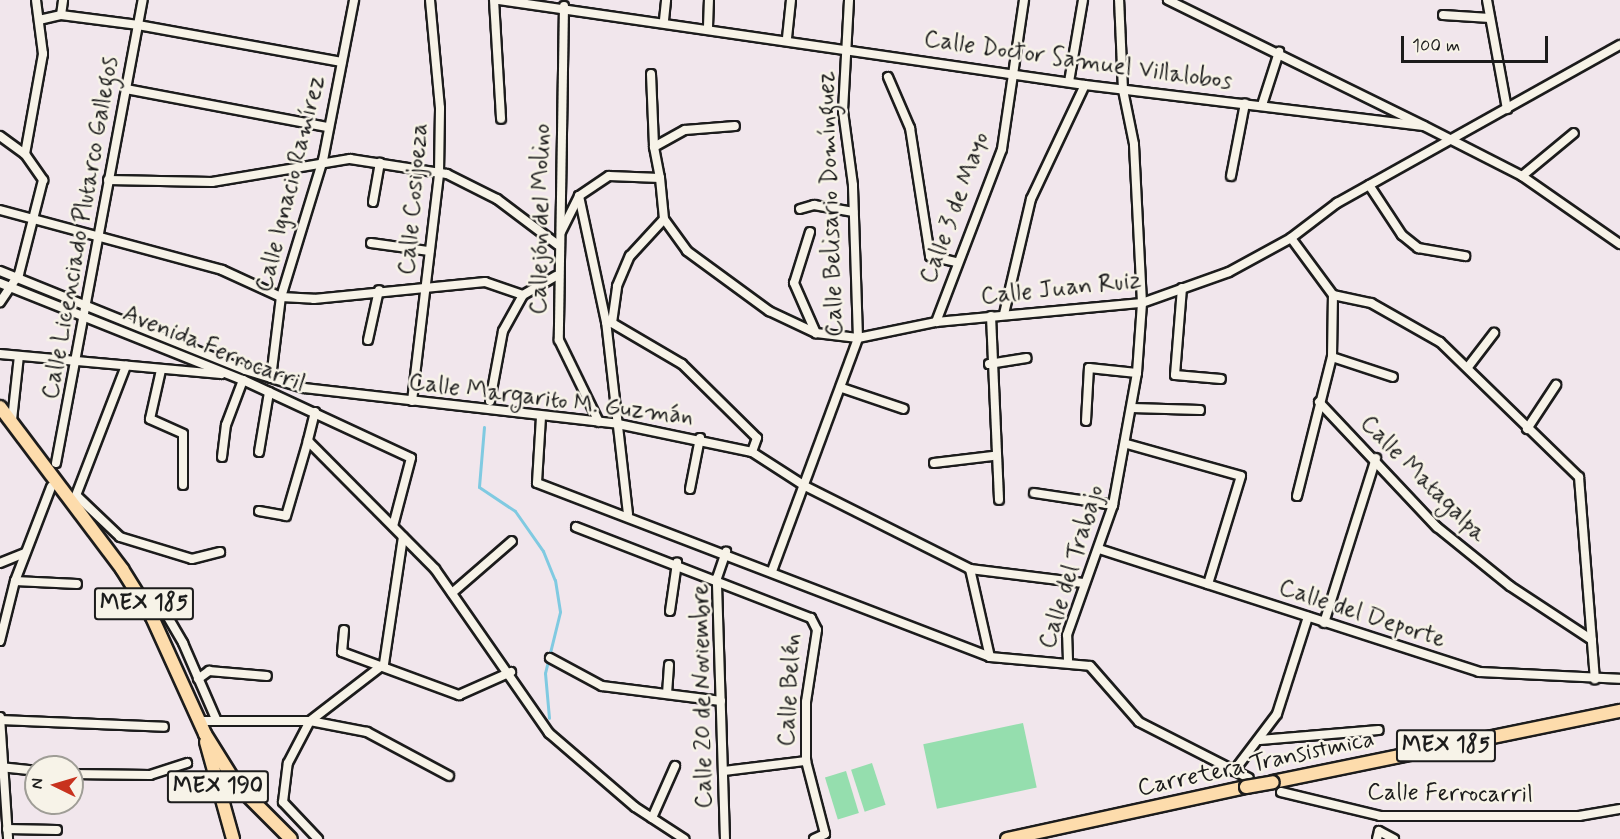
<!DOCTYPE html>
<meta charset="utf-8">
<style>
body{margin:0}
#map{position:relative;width:1620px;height:839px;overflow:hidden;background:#f1e6ec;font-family:Mynerve,sans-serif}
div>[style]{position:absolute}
.green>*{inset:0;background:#95deae;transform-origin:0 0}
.stream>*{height:3px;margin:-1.5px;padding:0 1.5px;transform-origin:1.5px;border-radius:1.5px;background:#80cae1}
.roads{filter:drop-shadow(2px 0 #1c1c1c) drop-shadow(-2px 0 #1c1c1c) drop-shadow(0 2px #1c1c1c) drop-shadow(0 -2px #1c1c1c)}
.street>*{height:8px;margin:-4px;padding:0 4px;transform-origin:4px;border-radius:4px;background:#f7f3e8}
.primary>*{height:12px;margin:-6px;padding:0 6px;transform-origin:6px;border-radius:6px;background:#fddcac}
.bridges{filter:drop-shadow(2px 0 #1c1c1c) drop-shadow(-2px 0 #1c1c1c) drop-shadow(0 2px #1c1c1c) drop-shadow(0 -2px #1c1c1c)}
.primary-bridge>*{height:12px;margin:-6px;padding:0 6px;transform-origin:6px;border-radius:6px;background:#fddcac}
span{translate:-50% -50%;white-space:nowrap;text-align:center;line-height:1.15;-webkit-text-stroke:5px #f7f3e8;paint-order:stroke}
.shield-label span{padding:2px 4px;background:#f7f3e8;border:2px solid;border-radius:4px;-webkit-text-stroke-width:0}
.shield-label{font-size:22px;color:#1c1c1c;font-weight:700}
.street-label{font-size:24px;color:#1c1c1c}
.north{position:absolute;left:24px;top:755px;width:60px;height:60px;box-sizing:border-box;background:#f7f3e8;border:2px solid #9f9d96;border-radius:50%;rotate:275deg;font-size:16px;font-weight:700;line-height:24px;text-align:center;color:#1c1c1c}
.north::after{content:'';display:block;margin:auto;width:21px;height:27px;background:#c8321e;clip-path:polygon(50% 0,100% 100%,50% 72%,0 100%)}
.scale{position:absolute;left:1401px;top:36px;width:147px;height:27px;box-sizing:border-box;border:3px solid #1c1c1c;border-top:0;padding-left:8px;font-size:18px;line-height:21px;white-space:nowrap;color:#1c1c1c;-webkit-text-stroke:4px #f7f3e8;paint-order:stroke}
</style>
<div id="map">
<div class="green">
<div style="left:1023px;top:723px;width:66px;height:102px;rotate:78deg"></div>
<div style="left:872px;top:763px;width:44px;height:22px;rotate:72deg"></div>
<div style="left:846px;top:771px;width:44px;height:22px;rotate:73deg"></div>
</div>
<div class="stream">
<div style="left:484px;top:427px;width:60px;rotate:94.8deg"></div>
<div style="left:479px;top:487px;width:43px;rotate:33.7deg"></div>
<div style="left:515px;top:511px;width:49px;rotate:55deg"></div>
<div style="left:543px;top:551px;width:31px;rotate:68deg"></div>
<div style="left:555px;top:580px;width:32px;rotate:81deg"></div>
<div style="left:560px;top:612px;width:63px;rotate:103.8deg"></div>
<div style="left:545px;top:673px;width:45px;rotate:84.9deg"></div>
</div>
<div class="roads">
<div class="street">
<div style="left:494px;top:0;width:119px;rotate:86.6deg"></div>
<div style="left:499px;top:0;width:592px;rotate:8.25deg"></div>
<div style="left:1085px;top:85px;width:341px;rotate:6.9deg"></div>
<div style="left:1424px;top:126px;width:110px;rotate:27deg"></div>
<div style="left:1522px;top:176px;width:119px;rotate:34.8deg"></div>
<div style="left:1168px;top:0;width:283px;rotate:26.2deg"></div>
<div style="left:1487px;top:0;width:111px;rotate:79.6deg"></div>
<div style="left:564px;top:6px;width:334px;rotate:90.9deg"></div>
<div style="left:559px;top:340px;width:91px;rotate:64deg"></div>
<div style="left:61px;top:15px;width:15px;rotate:-82deg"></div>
<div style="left:1443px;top:15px;width:47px;rotate:3.7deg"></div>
<div style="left:39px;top:20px;width:23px;rotate:-13deg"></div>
<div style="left:61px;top:15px;width:78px;rotate:7.4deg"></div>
<div style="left:138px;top:25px;width:207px;rotate:10.3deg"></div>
<div style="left:664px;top:20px;width:20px;rotate:-84deg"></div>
<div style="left:708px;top:27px;width:27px;rotate:-88deg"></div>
<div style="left:787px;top:38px;width:38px;rotate:-84deg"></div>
<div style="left:651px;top:74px;width:73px;rotate:87.6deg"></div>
<div style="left:888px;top:77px;width:56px;rotate:66.7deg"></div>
<div style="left:910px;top:128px;width:130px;rotate:81.1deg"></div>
<div style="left:930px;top:256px;width:27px;rotate:13deg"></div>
<div style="left:1069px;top:82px;width:83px;rotate:-80.3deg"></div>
<div style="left:126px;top:89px;width:206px;rotate:10.7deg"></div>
<div style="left:1262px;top:105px;width:56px;rotate:-72.2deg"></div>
<div style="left:0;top:136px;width:31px;rotate:36deg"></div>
<div style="left:25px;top:154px;width:32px;rotate:55deg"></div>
<div style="left:43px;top:180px;width:97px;rotate:104.3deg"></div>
<div style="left:19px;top:274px;width:34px;rotate:124deg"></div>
<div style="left:25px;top:154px;width:102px;rotate:-79.8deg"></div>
<div style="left:43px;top:54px;width:54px;rotate:-97.4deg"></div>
<div style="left:1231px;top:176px;width:74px;rotate:-79.1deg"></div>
<div style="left:1522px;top:176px;width:67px;rotate:-39.6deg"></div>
<div style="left:660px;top:178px;width:32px;rotate:-101deg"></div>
<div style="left:654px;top:147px;width:35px;rotate:-29deg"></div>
<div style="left:685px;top:130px;width:50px;rotate:-4.6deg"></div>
<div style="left:108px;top:180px;width:104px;rotate:1.1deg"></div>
<div style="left:212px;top:182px;width:140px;rotate:-9.5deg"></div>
<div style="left:350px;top:159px;width:98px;rotate:8.8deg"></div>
<div style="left:447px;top:174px;width:56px;rotate:26.6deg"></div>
<div style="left:497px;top:199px;width:76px;rotate:37deg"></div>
<div style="left:1369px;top:185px;width:60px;rotate:56.6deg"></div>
<div style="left:1402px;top:235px;width:21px;rotate:39deg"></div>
<div style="left:1418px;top:248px;width:48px;rotate:9.7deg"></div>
<div style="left:579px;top:196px;width:36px;rotate:-34deg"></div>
<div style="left:609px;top:176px;width:51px;rotate:2.2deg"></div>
<div style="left:660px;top:178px;width:41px;rotate:84.4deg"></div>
<div style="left:664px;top:219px;width:39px;rotate:54deg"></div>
<div style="left:687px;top:251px;width:102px;rotate:36.2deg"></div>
<div style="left:769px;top:311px;width:52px;rotate:25.1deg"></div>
<div style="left:816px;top:333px;width:42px;rotate:6.8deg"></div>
<div style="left:858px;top:338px;width:80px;rotate:-11.6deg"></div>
<div style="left:936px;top:322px;width:207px;rotate:-5.3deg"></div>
<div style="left:1142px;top:303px;width:92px;rotate:-19.6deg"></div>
<div style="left:1229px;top:272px;width:71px;rotate:-28.7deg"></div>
<div style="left:1291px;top:238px;width:58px;rotate:-37.3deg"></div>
<div style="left:1337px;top:203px;width:324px;rotate:-29.2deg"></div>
<div style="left:373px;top:202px;width:40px;rotate:-80deg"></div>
<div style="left:800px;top:209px;width:15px;rotate:-16deg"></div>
<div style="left:814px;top:205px;width:40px;rotate:10deg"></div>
<div style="left:0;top:210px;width:230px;rotate:15.1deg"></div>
<div style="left:222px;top:270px;width:65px;rotate:24.6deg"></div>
<div style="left:281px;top:297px;width:33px;rotate:3deg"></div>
<div style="left:314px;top:299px;width:172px;rotate:-5.7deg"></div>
<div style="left:485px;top:282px;width:40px;rotate:18.9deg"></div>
<div style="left:561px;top:232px;width:40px;rotate:-63.4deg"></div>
<div style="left:579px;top:196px;width:129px;rotate:77.9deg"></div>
<div style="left:810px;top:232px;width:53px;rotate:107.4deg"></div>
<div style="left:794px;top:283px;width:55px;rotate:66.3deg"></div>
<div style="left:1291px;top:238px;width:71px;rotate:53.6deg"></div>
<div style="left:1333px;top:295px;width:39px;rotate:12deg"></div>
<div style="left:1371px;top:303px;width:79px;rotate:29.5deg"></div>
<div style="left:1440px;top:342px;width:194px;rotate:44.2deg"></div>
<div style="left:1579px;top:477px;width:203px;rotate:85.5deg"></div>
<div style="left:371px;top:243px;width:59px;rotate:7.9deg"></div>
<div style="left:0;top:271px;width:264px;rotate:22deg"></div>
<div style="left:245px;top:370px;width:62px;rotate:17deg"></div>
<div style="left:304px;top:388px;width:316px;rotate:6.5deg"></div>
<div style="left:618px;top:424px;width:137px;rotate:11.8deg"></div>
<div style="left:752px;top:452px;width:63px;rotate:32.7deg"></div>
<div style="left:805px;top:486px;width:185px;rotate:26.7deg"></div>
<div style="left:970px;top:569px;width:114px;rotate:7.1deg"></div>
<div style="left:0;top:283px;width:262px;rotate:21.8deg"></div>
<div style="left:243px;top:380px;width:185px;rotate:24.9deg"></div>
<div style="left:411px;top:458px;width:70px;rotate:104.8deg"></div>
<div style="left:1182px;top:288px;width:87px;rotate:94.6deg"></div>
<div style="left:1175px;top:375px;width:46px;rotate:5deg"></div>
<div style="left:1004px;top:314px;width:118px;rotate:-76.8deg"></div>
<div style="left:1031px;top:199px;width:126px;rotate:-64.7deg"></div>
<div style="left:991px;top:316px;width:184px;rotate:87.5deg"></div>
<div style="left:936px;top:322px;width:185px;rotate:-69.1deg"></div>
<div style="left:1002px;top:149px;width:151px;rotate:-81.6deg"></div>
<div style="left:612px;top:323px;width:81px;rotate:30.4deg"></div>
<div style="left:682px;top:364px;width:105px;rotate:44.6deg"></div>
<div style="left:757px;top:438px;width:15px;rotate:110deg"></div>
<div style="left:368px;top:340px;width:51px;rotate:-77.6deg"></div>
<div style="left:0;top:354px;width:222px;rotate:5.2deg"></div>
<div style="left:1332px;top:357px;width:64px;rotate:18.2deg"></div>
<div style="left:989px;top:364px;width:38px;rotate:-9deg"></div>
<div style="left:1468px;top:367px;width:43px;rotate:-52.6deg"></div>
<div style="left:161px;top:370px;width:50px;rotate:102.7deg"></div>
<div style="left:150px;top:419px;width:36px;rotate:24deg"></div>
<div style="left:183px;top:434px;width:51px;rotate:90deg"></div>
<div style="left:271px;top:378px;width:82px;rotate:-83deg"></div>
<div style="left:281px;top:297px;width:143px;rotate:-73deg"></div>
<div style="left:323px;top:160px;width:163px;rotate:-79deg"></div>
<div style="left:842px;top:388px;width:65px;rotate:18.7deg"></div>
<div style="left:412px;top:401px;width:230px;rotate:-83.2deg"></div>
<div style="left:439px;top:173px;width:65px;rotate:-89.1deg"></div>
<div style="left:440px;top:108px;width:108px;rotate:-95.3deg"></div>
<div style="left:490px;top:401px;width:71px;rotate:-79.5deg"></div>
<div style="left:503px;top:331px;width:41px;rotate:-60.9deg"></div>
<div style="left:523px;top:295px;width:38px;rotate:-30deg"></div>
<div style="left:1319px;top:402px;width:172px;rotate:46.7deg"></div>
<div style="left:1437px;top:527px;width:94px;rotate:38.9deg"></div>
<div style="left:1510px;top:586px;width:98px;rotate:33.4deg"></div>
<div style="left:1132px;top:408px;width:68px;rotate:1.7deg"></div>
<div style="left:315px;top:412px;width:30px;rotate:104deg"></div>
<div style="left:308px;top:441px;width:180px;rotate:45.2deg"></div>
<div style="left:435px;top:569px;width:200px;rotate:55.2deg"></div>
<div style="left:549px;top:733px;width:113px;rotate:40.7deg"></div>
<div style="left:635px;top:807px;width:59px;rotate:33.1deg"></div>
<div style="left:541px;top:417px;width:66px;rotate:93.5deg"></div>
<div style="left:537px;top:483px;width:485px;rotate:21deg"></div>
<div style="left:990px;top:657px;width:100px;rotate:5.1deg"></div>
<div style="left:1090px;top:666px;width:74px;rotate:48.8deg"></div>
<div style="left:1139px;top:722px;width:123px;rotate:27deg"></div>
<div style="left:12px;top:420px;width:64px;rotate:-83.8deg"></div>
<div style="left:1086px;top:421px;width:53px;rotate:-86.8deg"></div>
<div style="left:1089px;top:368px;width:48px;rotate:5.9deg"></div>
<div style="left:1527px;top:429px;width:53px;rotate:-56.6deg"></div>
<div style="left:1127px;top:444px;width:118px;rotate:15.7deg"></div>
<div style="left:1241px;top:476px;width:113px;rotate:107deg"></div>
<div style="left:259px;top:452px;width:61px;rotate:-80.5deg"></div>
<div style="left:222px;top:457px;width:32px;rotate:-83deg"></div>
<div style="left:226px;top:425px;width:48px;rotate:-69.3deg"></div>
<div style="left:56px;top:463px;width:471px;rotate:-79.4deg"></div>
<div style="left:934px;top:463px;width:59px;rotate:-6.8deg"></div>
<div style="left:690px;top:489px;width:52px;rotate:-78.9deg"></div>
<div style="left:1034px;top:493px;width:80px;rotate:8.6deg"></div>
<div style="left:77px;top:496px;width:59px;rotate:43.6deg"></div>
<div style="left:120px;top:537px;width:75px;rotate:17deg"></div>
<div style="left:192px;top:559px;width:29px;rotate:-14deg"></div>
<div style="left:1297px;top:496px;width:143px;rotate:-75.9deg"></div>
<div style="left:1332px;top:357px;width:62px;rotate:-89.1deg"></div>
<div style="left:75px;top:498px;width:142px;rotate:-68.9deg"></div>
<div style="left:259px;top:511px;width:27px;rotate:10deg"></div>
<div style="left:286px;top:516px;width:78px;rotate:-73.7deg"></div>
<div style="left:628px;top:514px;width:193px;rotate:-96.5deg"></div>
<div style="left:606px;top:322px;width:6px;rotate:9deg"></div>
<div style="left:612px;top:323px;width:37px;rotate:-82deg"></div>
<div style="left:617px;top:286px;width:33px;rotate:-67deg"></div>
<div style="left:630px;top:256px;width:50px;rotate:-47.4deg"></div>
<div style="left:576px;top:527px;width:252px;rotate:21.2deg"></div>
<div style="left:811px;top:618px;width:13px;rotate:63deg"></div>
<div style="left:817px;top:630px;width:73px;rotate:98.7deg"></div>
<div style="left:806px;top:702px;width:59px;rotate:90deg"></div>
<div style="left:806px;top:761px;width:75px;rotate:75.4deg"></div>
<div style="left:825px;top:834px;width:12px;rotate:156deg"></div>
<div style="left:1099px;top:549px;width:399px;rotate:17.9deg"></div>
<div style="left:1479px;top:672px;width:141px;rotate:2.8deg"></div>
<div style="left:0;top:563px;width:27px;rotate:-22deg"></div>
<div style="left:970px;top:569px;width:90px;rotate:77.2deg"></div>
<div style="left:772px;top:571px;width:248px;rotate:-69.7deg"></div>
<div style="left:858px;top:338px;width:153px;rotate:-91.9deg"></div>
<div style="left:853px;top:185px;width:75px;rotate:-97.7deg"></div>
<div style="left:843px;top:111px;width:111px;rotate:-86.9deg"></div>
<div style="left:15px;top:581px;width:62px;rotate:2.8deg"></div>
<div style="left:452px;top:593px;width:79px;rotate:-40.9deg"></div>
<div style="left:155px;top:595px;width:56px;rotate:59.7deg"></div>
<div style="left:183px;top:643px;width:83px;rotate:66.5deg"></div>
<div style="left:670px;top:611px;width:49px;rotate:-81.7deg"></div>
<div style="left:1324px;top:623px;width:173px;rotate:-72.5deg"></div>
<div style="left:344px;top:630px;width:22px;rotate:95deg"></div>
<div style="left:342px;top:652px;width:125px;rotate:20.2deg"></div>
<div style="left:459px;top:695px;width:57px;rotate:-23.9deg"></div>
<div style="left:0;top:641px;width:62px;rotate:-76deg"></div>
<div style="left:15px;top:581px;width:101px;rotate:-69deg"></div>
<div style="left:550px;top:658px;width:59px;rotate:28.3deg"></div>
<div style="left:602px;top:686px;width:120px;rotate:7.2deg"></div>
<div style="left:1068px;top:660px;width:25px;rotate:-92deg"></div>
<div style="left:1067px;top:635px;width:138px;rotate:-70.5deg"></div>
<div style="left:1113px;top:505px;width:134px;rotate:-79.7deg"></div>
<div style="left:1137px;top:373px;width:70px;rotate:-85.9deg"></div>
<div style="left:1142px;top:303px;width:159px;rotate:-92.9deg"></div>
<div style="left:1134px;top:144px;width:55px;rotate:-101.5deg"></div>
<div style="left:1123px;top:90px;width:90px;rotate:-92.5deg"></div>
<div style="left:198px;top:679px;width:14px;rotate:-36deg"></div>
<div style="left:209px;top:671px;width:58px;rotate:4.9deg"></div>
<div style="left:667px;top:694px;width:29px;rotate:-86deg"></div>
<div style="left:0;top:717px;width:122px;rotate:86.2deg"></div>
<div style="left:0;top:720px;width:164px;rotate:2.4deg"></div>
<div style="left:200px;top:721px;width:110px"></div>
<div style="left:310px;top:721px;width:58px;rotate:10.9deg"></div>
<div style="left:367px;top:732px;width:93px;rotate:28.2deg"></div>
<div style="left:1260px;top:740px;width:119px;rotate:-4.8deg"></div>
<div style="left:0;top:767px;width:36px;rotate:6deg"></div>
<div style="left:724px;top:771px;width:83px;rotate:-7deg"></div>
<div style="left:1234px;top:771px;width:71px;rotate:-53deg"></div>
<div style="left:1277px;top:714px;width:102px;rotate:-72.3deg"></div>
<div style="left:72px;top:774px;width:78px;rotate:0.7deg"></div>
<div style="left:150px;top:775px;width:39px;rotate:-18deg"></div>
<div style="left:1281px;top:792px;width:102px;rotate:13.6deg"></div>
<div style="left:1380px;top:816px;width:199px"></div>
<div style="left:1579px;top:816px;width:42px;rotate:-9.7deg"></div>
<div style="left:652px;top:818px;width:57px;rotate:-66.1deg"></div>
<div style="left:7px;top:829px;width:50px;rotate:1.1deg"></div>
<div style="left:318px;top:839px;width:51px;rotate:-133.4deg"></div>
<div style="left:283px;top:802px;width:39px;rotate:-83deg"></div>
<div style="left:288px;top:763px;width:47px;rotate:-62.4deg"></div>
<div style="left:310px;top:721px;width:93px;rotate:-37.6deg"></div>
<div style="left:384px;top:664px;width:128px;rotate:-81.5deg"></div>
<div style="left:725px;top:839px;width:261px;rotate:-91.8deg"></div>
<div style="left:717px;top:578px;width:28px;rotate:-71deg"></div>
<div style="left:1377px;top:839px;width:8px;rotate:-76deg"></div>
<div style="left:1379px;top:831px;width:17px;rotate:28deg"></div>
</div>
<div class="primary">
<div style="left:0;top:407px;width:203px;rotate:53deg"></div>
<div style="left:122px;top:569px;width:57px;rotate:58deg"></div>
<div style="left:152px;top:617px;width:128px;rotate:65.6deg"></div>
<div style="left:205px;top:734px;width:60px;rotate:57.9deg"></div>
<div style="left:237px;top:785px;width:76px;rotate:45deg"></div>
<div style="left:206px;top:742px;width:101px;rotate:74.4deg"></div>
<div style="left:1273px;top:782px;width:354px;rotate:-11.6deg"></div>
<div style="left:1007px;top:839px;width:245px;rotate:-12.3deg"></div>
</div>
</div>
<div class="bridges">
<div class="primary-bridge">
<div style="left:1246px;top:787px;width:27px;rotate:-10deg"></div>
</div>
</div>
<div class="shield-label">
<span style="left:144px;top:604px">MEX 185</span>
<span style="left:1446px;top:746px">MEX 185</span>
<span style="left:218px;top:787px">MEX 190</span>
</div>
<div class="street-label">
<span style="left:1078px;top:61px;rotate:8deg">Calle Doctor Samuel Villalobos</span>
<span style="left:291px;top:184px;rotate:-76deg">Calle Ignacio Ramírez</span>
<span style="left:414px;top:199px;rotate:-85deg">Calle Cosijoeza</span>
<span style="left:831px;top:204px;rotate:-92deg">Calle Belisario Domínguez</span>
<span style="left:955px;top:208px;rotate:-70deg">Calle 3 de Mayo</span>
<span style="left:541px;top:219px;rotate:-89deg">Callejón del Molino</span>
<span style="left:81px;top:228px;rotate:-80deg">Calle Licenciado Plutarco Gallegos</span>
<span style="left:1061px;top:289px;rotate:-6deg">Calle Juan Ruiz</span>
<span style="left:214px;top:349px;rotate:22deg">Avenida Ferrocarril</span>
<span style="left:551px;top:400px;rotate:7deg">Calle Margarito M. Guzmán</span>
<span style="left:1423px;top:479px;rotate:45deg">Calle Matagalpa</span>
<span style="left:1072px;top:567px;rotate:-73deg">Calle del Trabajo</span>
<span style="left:1362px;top:614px;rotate:18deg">Calle del Deporte</span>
<span style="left:790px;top:690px;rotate:-87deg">Calle Belén</span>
<span style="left:703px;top:696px;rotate:-91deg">Calle 20 de Noviembre</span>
<span style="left:1256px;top:764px;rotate:-12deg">Carretera Transistmica</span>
<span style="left:1450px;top:794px;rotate:1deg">Calle Ferrocarril</span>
</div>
<div class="north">N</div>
<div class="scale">100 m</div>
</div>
